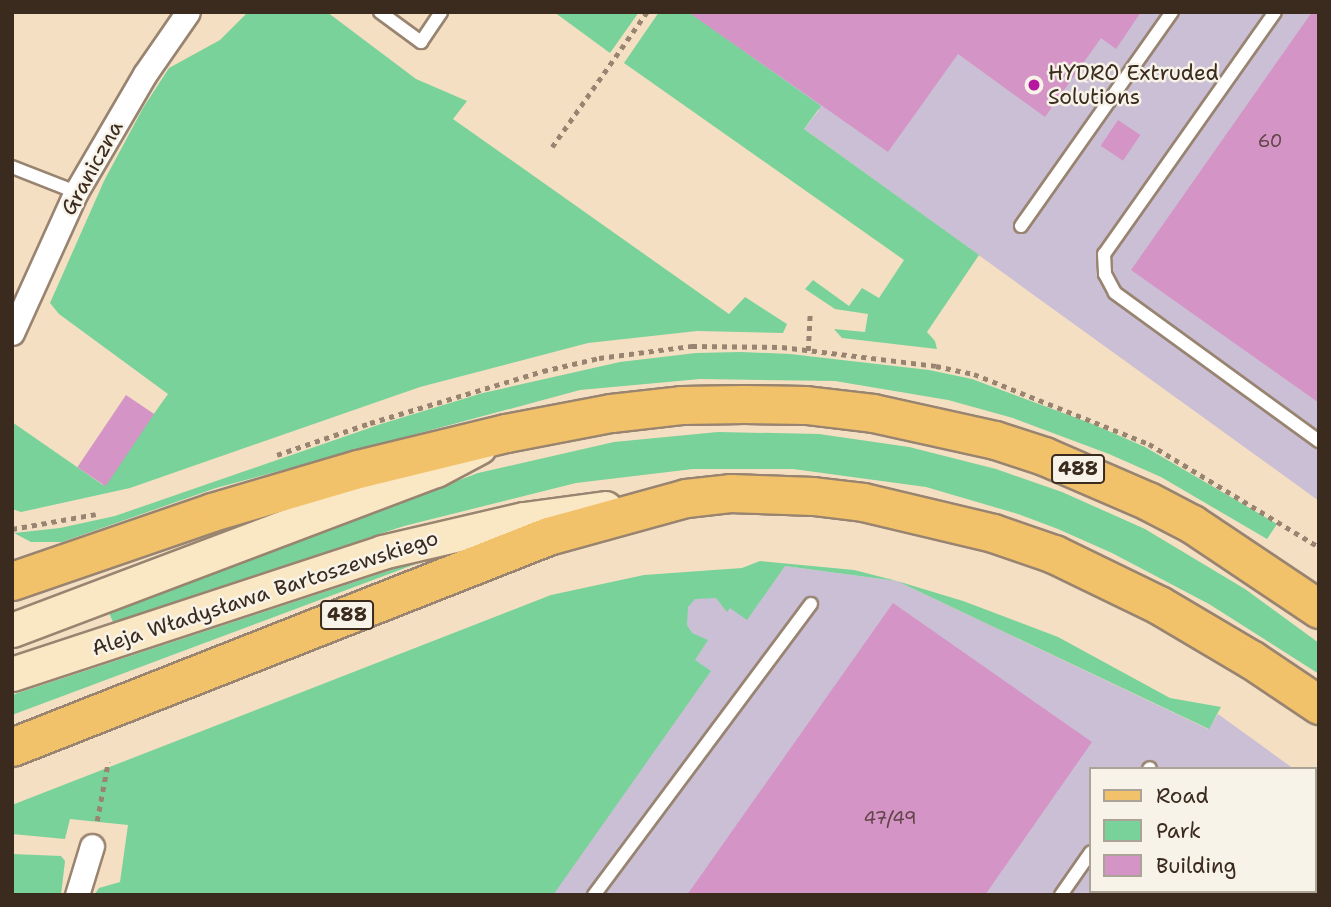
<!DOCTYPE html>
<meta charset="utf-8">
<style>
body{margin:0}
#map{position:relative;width:1331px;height:907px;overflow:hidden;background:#f4dfc3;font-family:"Shantell Sans",sans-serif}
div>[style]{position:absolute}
.industrial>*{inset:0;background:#cbbfd5}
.green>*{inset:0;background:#78d299}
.building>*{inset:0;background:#d495c6;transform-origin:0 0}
.path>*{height:4.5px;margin-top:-2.25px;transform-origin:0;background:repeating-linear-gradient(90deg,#988470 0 5px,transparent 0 10px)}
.roads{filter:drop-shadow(2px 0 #988470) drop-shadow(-2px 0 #988470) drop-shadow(0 2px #988470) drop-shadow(0 -2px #988470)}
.lane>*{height:12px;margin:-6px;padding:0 6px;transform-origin:6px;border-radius:6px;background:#fff}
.street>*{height:23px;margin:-11.5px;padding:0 11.5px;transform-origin:11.5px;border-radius:11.5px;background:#fff}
.secondary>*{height:33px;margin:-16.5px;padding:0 16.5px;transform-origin:16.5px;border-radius:16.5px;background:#fae7c3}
.primary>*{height:37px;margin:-18.5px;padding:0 18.5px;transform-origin:18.5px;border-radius:18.5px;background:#f2c26a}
.dots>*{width:19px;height:19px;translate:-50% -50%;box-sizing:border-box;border:4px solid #f7f3e8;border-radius:50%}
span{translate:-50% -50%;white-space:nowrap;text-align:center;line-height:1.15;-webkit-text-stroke:5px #f7f3e8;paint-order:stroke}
.number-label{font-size:18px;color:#614548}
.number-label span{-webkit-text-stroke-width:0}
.shield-label span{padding:2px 5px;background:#f7f3e8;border:2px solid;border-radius:5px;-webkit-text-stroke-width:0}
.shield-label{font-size:19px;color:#3b2a1e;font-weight:700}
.poi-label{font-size:21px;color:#3b2a1e}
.left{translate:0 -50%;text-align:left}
.street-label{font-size:21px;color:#3b2a1e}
.frame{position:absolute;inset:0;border:14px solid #3b2a1e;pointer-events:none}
.legend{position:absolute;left:1089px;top:767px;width:228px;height:126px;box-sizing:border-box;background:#f7f3e8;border:2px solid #aca397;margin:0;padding:9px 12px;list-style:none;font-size:21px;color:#3b2a1e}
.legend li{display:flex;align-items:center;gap:14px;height:35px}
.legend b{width:35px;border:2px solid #aca397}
</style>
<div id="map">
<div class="industrial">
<div style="clip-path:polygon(688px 12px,1319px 12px,1319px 501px,804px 129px,819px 110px)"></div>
<div style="clip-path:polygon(785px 566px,897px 581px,1208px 729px,1218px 714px,1294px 769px,1091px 769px,1091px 891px,1315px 891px,1315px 784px,1319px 786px,1319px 895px,540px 895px,657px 610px)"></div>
</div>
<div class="green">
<div style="clip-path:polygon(248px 12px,327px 12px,416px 79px,467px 101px,453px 119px,729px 314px,745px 297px,787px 324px,783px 333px,697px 331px,588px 343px,420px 387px,130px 488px,21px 512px,12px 509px,12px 422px,103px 485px,168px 394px,59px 314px,50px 303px,104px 181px,143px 108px,169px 68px,220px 40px)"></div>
<div style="clip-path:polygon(554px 12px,639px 12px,610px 53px)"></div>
<div style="clip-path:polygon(659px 12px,689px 12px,821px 106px,804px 129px,979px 255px,927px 332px,935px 341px,937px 349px,842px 338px,834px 329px,865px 332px,868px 314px,835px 309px,805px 289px,813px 280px,849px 306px,862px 288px,879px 298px,904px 260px,624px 63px)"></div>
<div style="clip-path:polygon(741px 352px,790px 354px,929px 370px,972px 379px,1090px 423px,1145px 447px,1277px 524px,1267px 539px,1161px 477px,1109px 454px,1013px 418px,948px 400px,835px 381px,700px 379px,580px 390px,216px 488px,62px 542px,31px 542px,14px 533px,60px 528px,115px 516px,381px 424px,483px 393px,620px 362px,696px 353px)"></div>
<div style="clip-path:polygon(718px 432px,819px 434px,909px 447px,996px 469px,1062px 492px,1145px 529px,1245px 589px,1319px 643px,1319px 674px,1209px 604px,1112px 553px,1058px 529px,1018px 514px,926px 487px,793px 469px,693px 469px,576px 483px,404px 526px,113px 622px,109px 613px,478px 473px,614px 442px)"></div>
<div style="clip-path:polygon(418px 561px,421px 562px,12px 715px,12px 695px)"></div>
<div style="clip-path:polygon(760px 561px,854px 570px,897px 581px,963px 601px,1058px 637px,1170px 698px,1221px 707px,1209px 729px,897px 581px,785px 566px,747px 620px,730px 608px,727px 612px,716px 598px,695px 599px,688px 607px,687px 625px,692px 633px,708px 640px,695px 660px,711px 671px,553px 895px,94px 895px,99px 888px,120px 882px,128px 825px,70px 819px,65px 839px,12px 834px,12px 805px,551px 595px,644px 575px,742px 568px)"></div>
<div style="clip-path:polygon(12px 854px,61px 856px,65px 861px,61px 895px,12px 895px)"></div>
</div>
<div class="building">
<div style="clip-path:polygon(688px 12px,1141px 12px,1116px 49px,1101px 38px,1045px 117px,958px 54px,888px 152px)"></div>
<div style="clip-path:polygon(1312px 12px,1319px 12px,1319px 403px,1131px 270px)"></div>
<div style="left:1118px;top:120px;width:27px;height:31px;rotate:34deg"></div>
<div style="left:126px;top:395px;width:34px;height:87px;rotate:34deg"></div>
<div style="clip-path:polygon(893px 603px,1092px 742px,985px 895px,687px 895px)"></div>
</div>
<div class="path">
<div style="left:552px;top:147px;width:165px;rotate:-54.9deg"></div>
<div style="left:808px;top:351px;width:36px;rotate:-87deg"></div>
<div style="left:277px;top:455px;width:98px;rotate:-19deg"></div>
<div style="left:370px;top:423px;width:181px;rotate:-16.7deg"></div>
<div style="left:543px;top:371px;width:57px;rotate:-13.1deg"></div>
<div style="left:599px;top:358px;width:94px;rotate:-7.4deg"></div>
<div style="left:692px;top:346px;width:90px;rotate:0.6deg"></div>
<div style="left:782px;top:347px;width:155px;rotate:7deg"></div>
<div style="left:936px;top:366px;width:39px;rotate:12deg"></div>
<div style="left:974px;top:374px;width:188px;rotate:21.8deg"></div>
<div style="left:1149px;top:444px;width:199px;rotate:31.2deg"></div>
<div style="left:12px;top:529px;width:85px;rotate:-10.1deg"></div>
<div style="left:97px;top:821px;width:60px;rotate:-79.4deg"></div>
</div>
<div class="roads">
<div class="lane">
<div style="left:380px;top:12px;width:51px;rotate:36.2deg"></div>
<div style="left:421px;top:42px;width:36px;rotate:-56deg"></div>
<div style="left:1275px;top:12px;width:296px;rotate:125.2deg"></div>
<div style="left:1104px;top:254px;width:20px;rotate:87deg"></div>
<div style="left:1105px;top:274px;width:21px;rotate:62deg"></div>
<div style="left:1115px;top:293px;width:252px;rotate:36deg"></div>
<div style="left:12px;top:167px;width:69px;rotate:21.3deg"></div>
<div style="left:1021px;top:226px;width:262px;rotate:-54.8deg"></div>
<div style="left:1149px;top:769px;width:1px;rotate:-45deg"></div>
<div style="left:594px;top:895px;width:363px;rotate:-53.3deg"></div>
<div style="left:1061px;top:895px;width:52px;rotate:-55.1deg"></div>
</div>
<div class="street">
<div style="left:12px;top:333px;width:155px;rotate:-65.6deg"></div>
<div style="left:76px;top:192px;width:137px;rotate:-59.7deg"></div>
<div style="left:145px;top:74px;width:75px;rotate:-55.3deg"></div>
<div style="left:77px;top:895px;width:51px;rotate:-73deg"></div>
</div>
<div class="secondary">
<div style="left:12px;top:630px;width:453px;rotate:-20.7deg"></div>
<div style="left:436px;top:470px;width:49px;rotate:-28.1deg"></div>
<div style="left:12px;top:674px;width:390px;rotate:-18.2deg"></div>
<div style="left:382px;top:552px;width:146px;rotate:-13.1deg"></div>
<div style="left:524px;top:519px;width:82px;rotate:-7.7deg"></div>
</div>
<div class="primary">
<div style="left:12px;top:581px;width:212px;rotate:-19deg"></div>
<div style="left:212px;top:512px;width:152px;rotate:-16.4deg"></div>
<div style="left:358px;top:469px;width:152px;rotate:-13.7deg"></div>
<div style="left:506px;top:433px;width:107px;rotate:-10.8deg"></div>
<div style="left:611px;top:413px;width:70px;rotate:-6.5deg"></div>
<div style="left:681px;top:405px;width:63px;rotate:-0.9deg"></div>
<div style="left:744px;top:404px;width:62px;rotate:0.9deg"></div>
<div style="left:806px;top:405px;width:67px;rotate:6.8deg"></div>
<div style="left:873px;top:413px;width:125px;rotate:12.5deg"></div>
<div style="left:995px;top:440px;width:52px;rotate:18.1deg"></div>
<div style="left:1044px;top:456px;width:113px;rotate:23.4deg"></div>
<div style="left:1148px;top:501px;width:50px;rotate:27.6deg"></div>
<div style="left:1192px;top:524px;width:153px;rotate:33.8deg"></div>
<div style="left:12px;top:747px;width:576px;rotate:-21.49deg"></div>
<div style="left:548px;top:536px;width:143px;rotate:-15.4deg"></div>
<div style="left:686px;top:498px;width:44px;rotate:-6.5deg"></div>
<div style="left:730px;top:493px;width:83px;rotate:2.1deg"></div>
<div style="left:813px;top:496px;width:50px;rotate:6.8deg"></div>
<div style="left:863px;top:502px;width:134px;rotate:13.4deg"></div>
<div style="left:993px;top:533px;width:65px;rotate:19deg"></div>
<div style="left:1054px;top:554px;width:117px;rotate:25.9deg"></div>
<div style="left:1159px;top:605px;width:108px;rotate:30.6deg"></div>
<div style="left:1252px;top:660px;width:81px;rotate:33.9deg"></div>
</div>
</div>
<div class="dots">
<div style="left:1034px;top:85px;background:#b5179e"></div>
</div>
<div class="number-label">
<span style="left:1270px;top:141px">60</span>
<span style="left:890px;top:818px">47/49</span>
</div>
<div class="shield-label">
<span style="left:1078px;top:469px">488</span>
<span style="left:347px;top:615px">488</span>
</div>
<div class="poi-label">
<span class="left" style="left:1048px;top:85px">HYDRO Extruded<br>Solutions</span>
</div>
<div class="street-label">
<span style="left:92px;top:168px;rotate:-61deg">Graniczna</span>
<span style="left:265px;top:593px;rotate:-18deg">Aleja Władysława Bartoszewskiego</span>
</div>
<div class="frame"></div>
<ul class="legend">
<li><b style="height:9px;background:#f2c26a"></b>Road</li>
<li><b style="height:19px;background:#78d299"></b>Park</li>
<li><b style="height:19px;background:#d495c6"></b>Building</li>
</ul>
</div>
